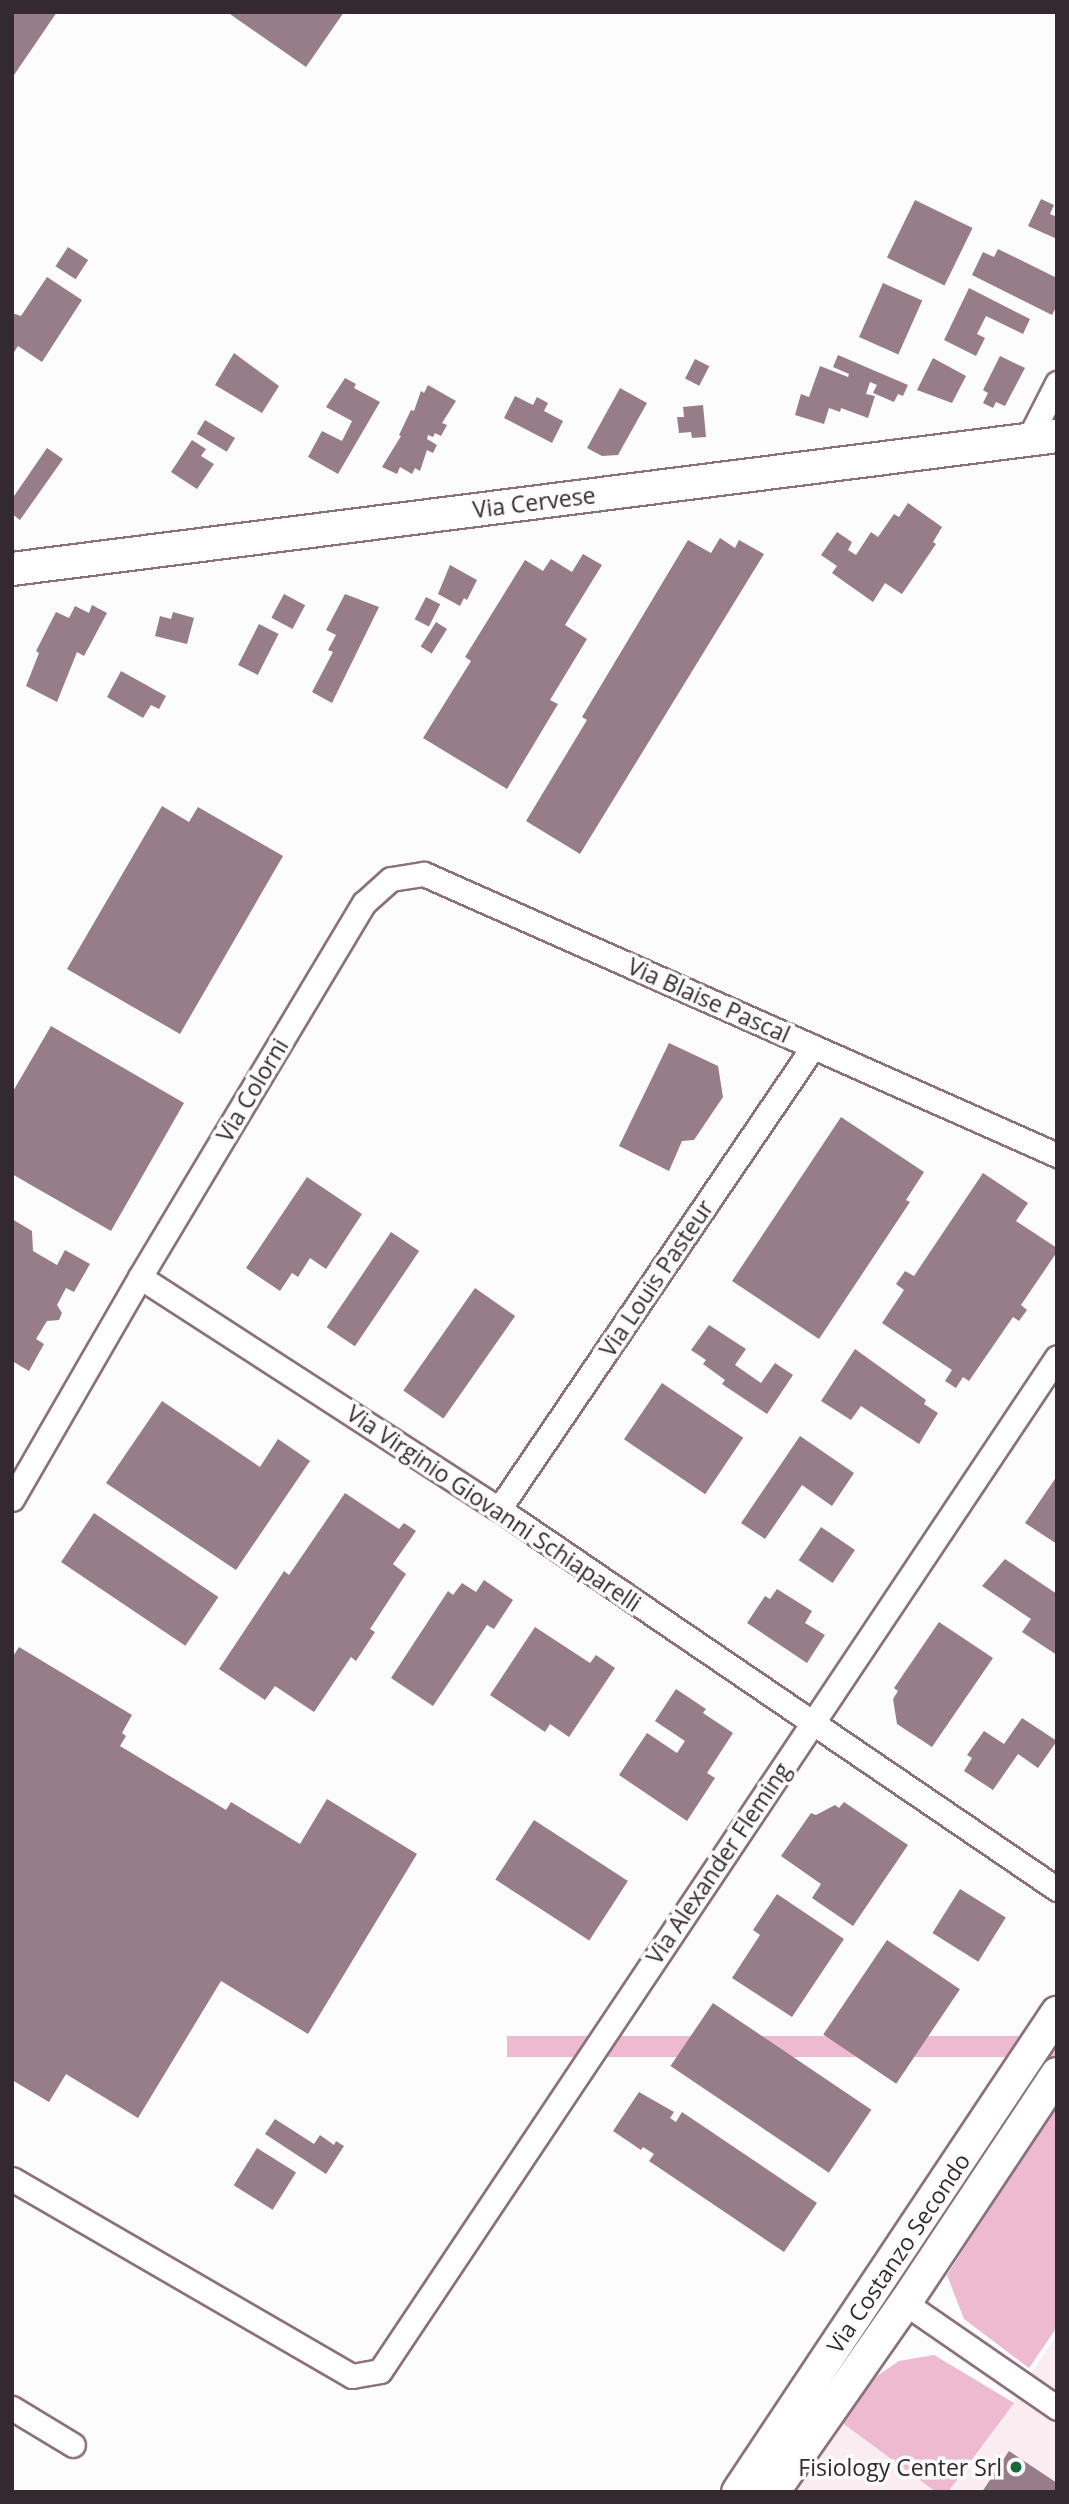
<!DOCTYPE html>
<style>
body{margin:0}
#map{position:relative;width:1069px;height:2504px;overflow:hidden;background:#fcfcfc;font-family:"Open Sans",sans-serif}
div>[style]{position:absolute}
.built>*{inset:0;background:#fbecf2}
.green>*{inset:0;background:#edbad0;transform-origin:0 0}
.building>*{inset:0;background:#967d88;transform-origin:0 0}
.roads{filter:drop-shadow(2px 0 #8a717c) drop-shadow(-2px 0 #8a717c) drop-shadow(0 2px #8a717c) drop-shadow(0 -2px #8a717c)}
.street>*{height:23px;margin:-11.5px;padding:0 11.5px;transform-origin:11.5px;border-radius:11.5px;background:#fff}
.secondary>*{height:32px;margin:-16px;padding:0 16px;transform-origin:16px;border-radius:16px;background:#fff}
.dots>*{width:19px;height:19px;translate:-50% -50%;box-sizing:border-box;border:4px solid #fcfcfc;border-radius:50%}
span{translate:-50% -50%;white-space:nowrap;text-align:center;line-height:1.15;-webkit-text-stroke:7px #fcfcfc;paint-order:stroke}
.street-label{font-size:23px;color:#34292e}
.poi-label{font-size:23px;color:#34292e}
.right{translate:-100% -50%;text-align:right}
.frame{position:absolute;inset:0;border:14px solid #34292e;pointer-events:none}
</style>
<div id="map">
<div class="built">
<div style="clip-path:polygon(1057px 2335px,1057px 2492px,736px 2492px,799px 2401px,963px 2476px)"></div>
</div>
<div class="green">
<div style="left:1057px;top:2036px;width:21px;height:550px;rotate:90deg"></div>
<div style="clip-path:polygon(1057px 2104px,1057px 2327px,1029px 2368px,964px 2319px,947px 2275px)"></div>
<div style="clip-path:polygon(934px 2355px,1014px 2403px,948px 2492px,936px 2492px,840px 2421px,868px 2382px,899px 2361px)"></div>
</div>
<div class="building">
<div style="clip-path:polygon(12px 12px,57px 12px,12px 78px)"></div>
<div style="clip-path:polygon(227px 12px,344px 12px,306px 67px)"></div>
<div style="clip-path:polygon(1041px 199px,1054px 205px,1050px 214px,1057px 217px,1057px 239px,1028px 226px)"></div>
<div style="left:915px;top:200px;width:64px;height:64px;rotate:26deg"></div>
<div style="left:68px;top:247px;width:24px;height:23px;rotate:33deg"></div>
<div style="clip-path:polygon(998px 249px,1057px 278px,1057px 305px,1052px 315px,972px 275px,983px 252px,994px 257px)"></div>
<div style="clip-path:polygon(47px 277px,82px 300px,42px 362px,18px 346px,12px 355px,12px 313px,21px 316px)"></div>
<div style="left:883px;top:283px;width:43px;height:59px;rotate:24deg"></div>
<div style="clip-path:polygon(969px 288px,1030px 319px,1023px 334px,986px 316px,977px 334px,985px 338px,976px 356px,944px 340px)"></div>
<div style="clip-path:polygon(234px 353px,279px 386px,262px 413px,215px 385px)"></div>
<div style="clip-path:polygon(838px 355px,908px 385px,903px 396px,898px 394px,894px 402px,873px 393px,877px 385px,870px 382px,866px 394px,875px 396px,868px 418px,841px 408px,840px 412px,829px 408px,824px 424px,795px 415px,801px 394px,809px 397px,820px 366px,848px 377px,849px 374px,833px 367px)"></div>
<div style="clip-path:polygon(1000px 356px,1025px 368px,1005px 406px,996px 402px,993px 408px,983px 403px,988px 393px,983px 390px)"></div>
<div style="clip-path:polygon(933px 358px,966px 376px,952px 403px,917px 390px)"></div>
<div style="left:695px;top:359px;width:16px;height:22px;rotate:27deg"></div>
<div style="clip-path:polygon(345px 378px,356px 384px,354px 388px,380px 402px,338px 474px,308px 457px,322px 431px,342px 441px,352px 421px,326px 407px)"></div>
<div style="clip-path:polygon(428px 385px,456px 401px,442px 423px,447px 425px,441px 436px,435px 433px,433px 437px,428px 435px,427px 439px,437px 445px,433px 453px,427px 450px,420px 471px,415px 468px,412px 474px,400px 467px,397px 474px,382px 467px,401px 436px,399px 435px,411px 410px,414px 411px,421px 391px,424px 393px)"></div>
<div style="clip-path:polygon(620px 388px,647px 403px,618px 455px,602px 456px,587px 448px)"></div>
<div style="clip-path:polygon(515px 396px,533px 405px,537px 397px,548px 403px,544px 411px,563px 421px,552px 443px,504px 418px)"></div>
<div style="clip-path:polygon(703px 405px,706px 437px,692px 438px,691px 432px,679px 433px,677px 417px,684px 417px,683px 407px)"></div>
<div style="left:205px;top:420px;width:35px;height:16px;rotate:31deg"></div>
<div style="clip-path:polygon(192px 440px,206px 449px,201px 456px,214px 464px,197px 489px,171px 472px)"></div>
<div style="clip-path:polygon(47px 448px,63px 459px,20px 520px,12px 514px,12px 499px)"></div>
<div style="clip-path:polygon(908px 503px,942px 527px,933px 542px,936px 544px,902px 594px,885px 583px,873px 602px,832px 573px,837px 566px,821px 555px,837px 532px,852px 542px,848px 550px,856px 555px,871px 532px,878px 537px,894px 514px,899px 517px)"></div>
<div style="clip-path:polygon(720px 538px,735px 548px,739px 540px,764px 554px,580px 854px,526px 821px,587px 720px,582px 717px,688px 540px,711px 553px)"></div>
<div style="clip-path:polygon(583px 554px,602px 565px,565px 625px,587px 639px,550px 700px,558px 704px,507px 789px,423px 738px,471px 661px,465px 657px,525px 560px,543px 571px,551px 559px,572px 572px)"></div>
<div style="clip-path:polygon(450px 565px,477px 580px,467px 600px,464px 598px,460px 606px,438px 594px)"></div>
<div style="left:284px;top:594px;width:24px;height:27px;rotate:28deg"></div>
<div style="clip-path:polygon(345px 594px,379px 607px,332px 703px,312px 692px,333px 652px,328px 650px,336px 635px,326px 630px)"></div>
<div style="left:426px;top:597px;width:16px;height:25px;rotate:27deg"></div>
<div style="clip-path:polygon(92px 605px,107px 613px,84px 656px,77px 652px,57px 702px,26px 686px,39px 653px,36px 651px,56px 612px,69px 618px,75px 606px,89px 613px)"></div>
<div style="clip-path:polygon(173px 612px,194px 618px,187px 644px,155px 636px,160px 616px,171px 619px)"></div>
<div style="left:436px;top:622px;width:13px;height:29px;rotate:32deg"></div>
<div style="left:259px;top:624px;width:22px;height:46px;rotate:27deg"></div>
<div style="clip-path:polygon(121px 671px,166px 696px,159px 709px,151px 705px,143px 718px,107px 697px)"></div>
<div style="clip-path:polygon(162px 806px,189px 822px,198px 807px,283px 856px,180px 1034px,67px 969px)"></div>
<div style="clip-path:polygon(51px 1026px,184px 1103px,111px 1231px,12px 1174px,12px 1093px)"></div>
<div style="clip-path:polygon(669px 1043px,718px 1066px,723px 1097px,694px 1140px,682px 1141px,669px 1171px,619px 1146px)"></div>
<div style="clip-path:polygon(841px 1117px,924px 1172px,906px 1200px,910px 1202px,819px 1339px,732px 1281px)"></div>
<div style="clip-path:polygon(983px 1173px,1028px 1203px,1016px 1221px,1057px 1248px,1057px 1252px,1021px 1305px,1027px 1310px,1019px 1321px,1013px 1317px,969px 1381px,963px 1377px,956px 1388px,945px 1381px,952px 1370px,882px 1323px,904px 1290px,896px 1284px,905px 1271px,914px 1276px)"></div>
<div style="clip-path:polygon(307px 1177px,362px 1214px,326px 1269px,310px 1258px,298px 1277px,292px 1273px,280px 1291px,246px 1268px)"></div>
<div style="clip-path:polygon(12px 1219px,32px 1231px,33px 1251px,57px 1265px,65px 1250px,90px 1264px,74px 1292px,66px 1288px,57px 1305px,62px 1313px,59px 1320px,47px 1321px,36px 1339px,44px 1344px,29px 1371px,12px 1361px)"></div>
<div style="left:391px;top:1232px;width:34px;height:115px;rotate:34deg"></div>
<div style="left:475px;top:1288px;width:49px;height:125px;rotate:35deg"></div>
<div style="clip-path:polygon(709px 1325px,746px 1349px,735px 1365px,761px 1383px,775px 1363px,793px 1375px,767px 1414px,722px 1384px,725px 1380px,703px 1364px,706px 1360px,691px 1350px)"></div>
<div style="clip-path:polygon(855px 1349px,926px 1400px,924px 1404px,938px 1413px,919px 1444px,861px 1406px,851px 1420px,821px 1401px)"></div>
<div style="left:662px;top:1383px;width:98px;height:68px;rotate:34deg"></div>
<div style="clip-path:polygon(162px 1401px,260px 1467px,278px 1439px,310px 1461px,236px 1570px,106px 1483px)"></div>
<div style="clip-path:polygon(800px 1436px,854px 1473px,832px 1506px,802px 1485px,765px 1539px,741px 1523px)"></div>
<div style="clip-path:polygon(1057px 1476px,1057px 1544px,1025px 1523px)"></div>
<div style="clip-path:polygon(345px 1493px,399px 1529px,404px 1523px,416px 1531px,393px 1564px,406px 1574px,370px 1629px,375px 1632px,356px 1661px,351px 1657px,314px 1712px,275px 1686px,265px 1700px,219px 1669px,284px 1571px,289px 1575px)"></div>
<div style="left:94px;top:1513px;width:150px;height:59px;rotate:34deg"></div>
<div style="left:821px;top:1527px;width:41px;height:40px;rotate:34deg"></div>
<div style="clip-path:polygon(1005px 1559px,1057px 1594px,1057px 1655px,1022px 1632px,1031px 1619px,982px 1586px)"></div>
<div style="clip-path:polygon(484px 1580px,513px 1600px,494px 1629px,487px 1625px,433px 1706px,391px 1678px,448px 1591px,453px 1595px,462px 1583px,476px 1592px)"></div>
<div style="clip-path:polygon(777px 1589px,812px 1611px,805px 1623px,825px 1635px,807px 1663px,747px 1623px,765px 1596px,770px 1599px)"></div>
<div style="clip-path:polygon(939px 1622px,993px 1658px,932px 1747px,897px 1724px,893px 1699px,898px 1691px,894px 1688px)"></div>
<div style="clip-path:polygon(535px 1627px,590px 1663px,596px 1655px,615px 1668px,569px 1737px,550px 1724px,545px 1732px,490px 1695px)"></div>
<div style="clip-path:polygon(19px 1647px,132px 1715px,122px 1733px,126px 1736px,120px 1746px,226px 1810px,231px 1802px,300px 1844px,327px 1799px,417px 1854px,308px 2034px,221px 1981px,138px 2118px,66px 2074px,49px 2102px,12px 2080px,12px 1658px)"></div>
<div style="clip-path:polygon(676px 1689px,706px 1709px,703px 1713px,733px 1733px,707px 1773px,715px 1778px,687px 1821px,619px 1775px,647px 1733px,677px 1753px,685px 1741px,655px 1721px)"></div>
<div style="clip-path:polygon(1022px 1718px,1057px 1741px,1038px 1768px,1018px 1754px,993px 1790px,964px 1771px,972px 1758px,967px 1755px,984px 1731px,1004px 1744px)"></div>
<div style="clip-path:polygon(844px 1802px,908px 1845px,853px 1926px,812px 1898px,821px 1884px,781px 1856px,811px 1813px,816px 1815px,835px 1805px,839px 1808px)"></div>
<div style="left:534px;top:1820px;width:112px;height:71px;rotate:33deg"></div>
<div style="left:960px;top:1889px;width:54px;height:52px;rotate:32deg"></div>
<div style="clip-path:polygon(777px 1894px,844px 1939px,792px 2017px,732px 1978px,760px 1935px,753px 1930px)"></div>
<div style="left:887px;top:1940px;width:88px;height:114px;rotate:34deg"></div>
<div style="left:713px;top:2003px;width:191px;height:76px;rotate:34deg"></div>
<div style="clip-path:polygon(639px 2092px,674px 2112px,670px 2118px,676px 2122px,682px 2112px,817px 2203px,784px 2252px,649px 2161px,654px 2154px,643px 2147px,641px 2150px,613px 2131px)"></div>
<div style="clip-path:polygon(275px 2119px,314px 2144px,320px 2135px,334px 2145px,336px 2141px,344px 2146px,326px 2174px,265px 2134px)"></div>
<div style="left:257px;top:2148px;width:46px;height:44px;rotate:32deg"></div>
<div style="clip-path:polygon(1009px 2451px,1057px 2483px,1057px 2492px,982px 2492px)"></div>
</div>
<div class="roads">
<div class="street">
<div style="left:1028px;top:440px;width:64px;rotate:-63deg"></div>
<div style="left:140px;top:1277px;width:436px;rotate:-59.1deg"></div>
<div style="left:364px;top:903px;width:36px;rotate:-42deg"></div>
<div style="left:391px;top:879px;width:33px;rotate:-9deg"></div>
<div style="left:424px;top:874px;width:693px;rotate:23.94deg"></div>
<div style="left:12px;top:1499px;width:256px;rotate:-60deg"></div>
<div style="left:140px;top:1277px;width:427px;rotate:32.9deg"></div>
<div style="left:499px;top:1509px;width:675px;rotate:34.26deg"></div>
<div style="left:499px;top:1509px;width:559px;rotate:-55.8deg"></div>
<div style="left:12px;top:2179px;width:393px;rotate:30.1deg"></div>
<div style="left:352px;top:2376px;width:28px;rotate:-10deg"></div>
<div style="left:380px;top:2371px;width:1219px;rotate:-56.27deg"></div>
<div style="left:905px;top:2303px;width:185px;rotate:34.6deg"></div>
<div style="left:12px;top:2408px;width:71px;rotate:31.2deg"></div>
</div>
<div class="secondary">
<div style="left:12px;top:569px;width:1053px;rotate:-7.25deg"></div>
<div style="left:738px;top:2492px;width:576px;rotate:-56.34deg"></div>
<div style="left:773px;top:2492px;width:231px;rotate:-55.1deg"></div>
<div style="left:905px;top:2303px;width:275px;rotate:-56.4deg"></div>
</div>
</div>
<div class="dots">
<div style="left:1016px;top:2467px;background:#15693b"></div>
</div>
<div class="street-label">
<span style="left:534px;top:502px;rotate:-7deg">Via Cervese</span>
<span style="left:709px;top:1000px;rotate:24deg">Via Blaise Pascal</span>
<span style="left:252px;top:1090px;rotate:-59deg">Via Colorni</span>
<span style="left:656px;top:1278px;rotate:-56deg">Via Louis Pasteur</span>
<span style="left:494px;top:1508px;rotate:34deg">Via Virginio Giovanni Schiaparelli</span>
<span style="left:718px;top:1863px;rotate:-56deg">Via Alexander Fleming</span>
<span style="left:898px;top:2253px;rotate:-56deg">Via Costanzo Secondo</span>
</div>
<div class="poi-label">
<span class="right" style="left:1002px;top:2467px">Fisiology Center Srl</span>
</div>
<div class="frame"></div>
</div>
